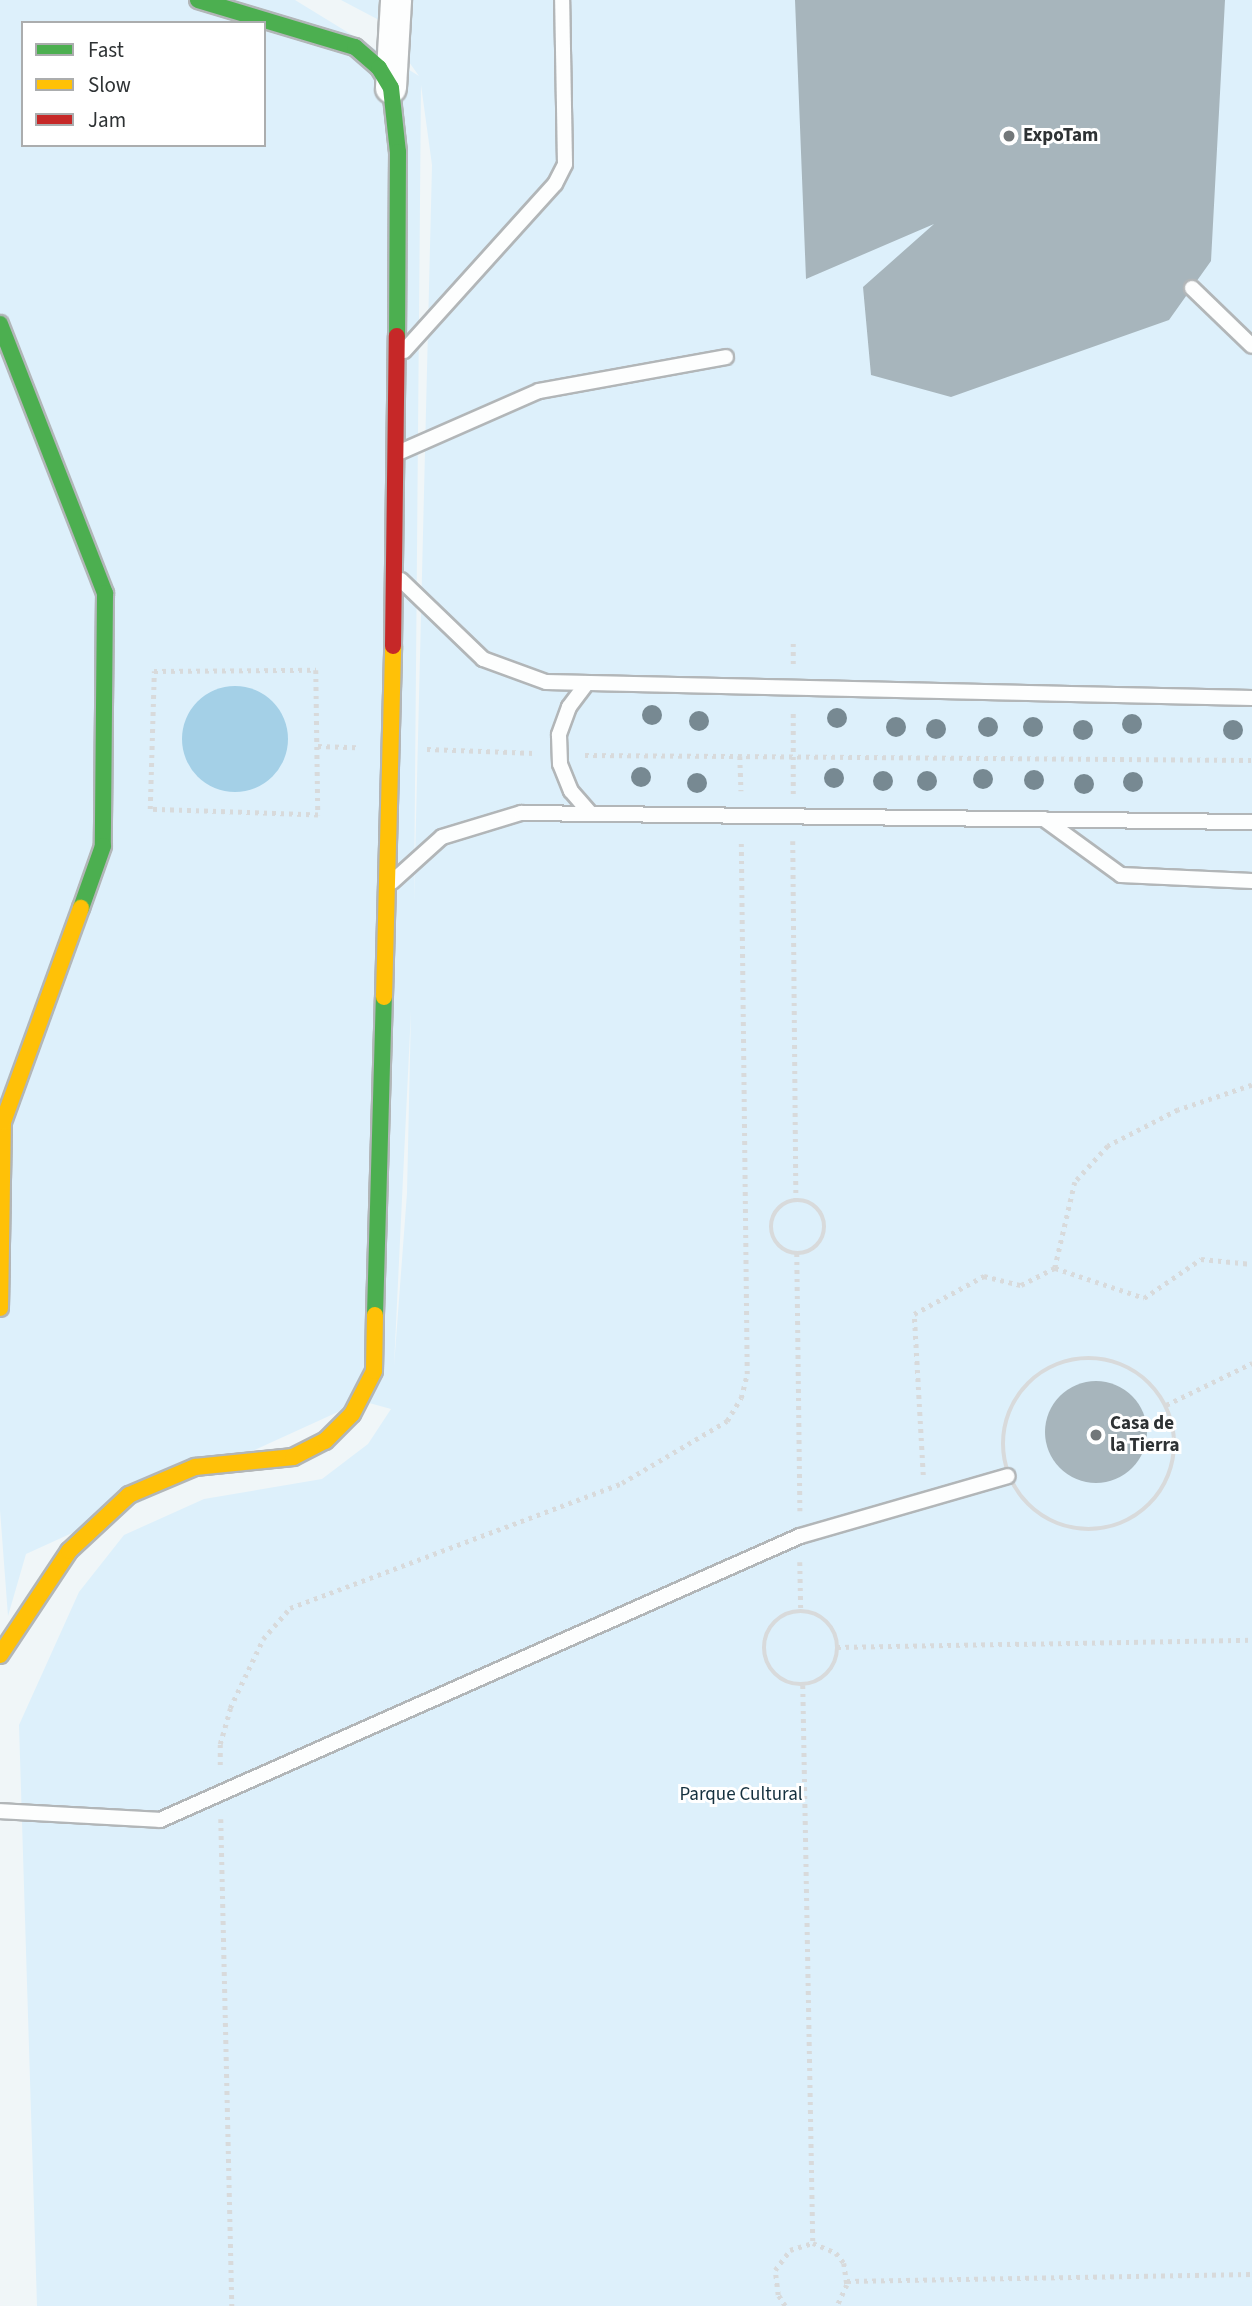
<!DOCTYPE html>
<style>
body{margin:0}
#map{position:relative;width:1252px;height:2306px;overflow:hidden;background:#f0f6f8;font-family:"Source Sans 3",sans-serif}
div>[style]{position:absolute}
.green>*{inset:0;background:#ddf0fb}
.water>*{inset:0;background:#a4d0e7}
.round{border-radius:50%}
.building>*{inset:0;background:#a7b5bc}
.path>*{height:4.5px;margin-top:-2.25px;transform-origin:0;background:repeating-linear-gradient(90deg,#d8dadb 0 3.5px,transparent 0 8.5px)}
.path>.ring{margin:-2.25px;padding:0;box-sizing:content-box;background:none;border:4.5px solid #d8dadb;border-radius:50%}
.roads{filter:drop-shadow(2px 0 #b2b6b8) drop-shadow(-2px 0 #b2b6b8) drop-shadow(0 2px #b2b6b8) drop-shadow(0 -2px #b2b6b8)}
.lane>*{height:14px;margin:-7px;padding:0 7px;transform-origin:7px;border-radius:7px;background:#fdfefe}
.street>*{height:30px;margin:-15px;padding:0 15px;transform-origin:15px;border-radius:15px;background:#fdfefe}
.fast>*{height:16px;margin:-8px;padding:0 8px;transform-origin:8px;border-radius:8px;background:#4caf50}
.slow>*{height:16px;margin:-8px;padding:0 8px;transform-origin:8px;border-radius:8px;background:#ffc107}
.jam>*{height:16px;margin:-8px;padding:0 8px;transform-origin:8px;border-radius:8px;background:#c62828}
.trees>*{width:20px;height:20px;margin:-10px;border-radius:50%;background:#778992}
.dots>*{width:19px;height:19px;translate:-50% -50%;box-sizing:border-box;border:4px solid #fff;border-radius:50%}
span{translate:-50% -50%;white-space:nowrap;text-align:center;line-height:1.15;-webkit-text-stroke:6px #fff;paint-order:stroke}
.poi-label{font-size:19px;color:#2e3234;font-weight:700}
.left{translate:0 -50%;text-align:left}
.park-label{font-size:19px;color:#14303e}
.legend{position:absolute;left:21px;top:21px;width:245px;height:126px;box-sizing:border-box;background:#fff;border:2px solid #abadae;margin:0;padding:9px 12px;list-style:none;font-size:21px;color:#2e3234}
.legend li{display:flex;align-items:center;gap:14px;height:35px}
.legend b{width:35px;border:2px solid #abadae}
</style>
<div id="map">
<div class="green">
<div style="clip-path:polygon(evenodd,0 0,295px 0,419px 76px,379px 20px,341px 0,1252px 0,1252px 2306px,37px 2306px,19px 1725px,79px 1592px,124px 1535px,204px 1499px,322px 1479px,368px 1444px,391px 1409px,362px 1401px,26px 1554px,8px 1616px,0 1510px,0 0,23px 23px,264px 23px,264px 145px,23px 145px,23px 23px,0 0,421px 85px,432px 165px,414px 902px,421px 85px,0 0,411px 1011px,407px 1193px,394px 1366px,411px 1011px)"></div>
</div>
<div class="water">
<div class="round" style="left:182px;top:686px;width:106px;height:106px"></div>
</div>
<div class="building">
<div style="clip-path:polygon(795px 0,1225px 0,1211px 261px,1169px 320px,951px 397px,871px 375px,863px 287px,934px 224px,806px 279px)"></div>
<div class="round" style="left:1045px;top:1381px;width:102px;height:102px"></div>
</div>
<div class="path">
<div style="left:793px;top:664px;width:23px;rotate:-90deg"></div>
<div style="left:316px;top:670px;width:145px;rotate:89.2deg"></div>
<div style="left:318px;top:815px;width:168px;rotate:-178deg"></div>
<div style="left:150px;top:809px;width:138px;rotate:-88.3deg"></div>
<div style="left:154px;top:671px;width:162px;rotate:-0.4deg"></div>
<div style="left:318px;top:746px;width:38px;rotate:2deg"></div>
<div style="left:427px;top:749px;width:107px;rotate:2.1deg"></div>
<div style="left:585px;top:755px;width:667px;rotate:0.43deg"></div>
<div style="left:740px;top:756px;width:35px;rotate:88deg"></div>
<div style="left:793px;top:794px;width:83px;rotate:-90deg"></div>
<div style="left:793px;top:841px;width:360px;rotate:89.5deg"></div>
<div style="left:1252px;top:1085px;width:78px;rotate:161.3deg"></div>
<div style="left:1178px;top:1110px;width:79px;rotate:152.8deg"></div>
<div style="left:1108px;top:1146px;width:49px;rotate:132.5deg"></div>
<div style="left:1075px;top:1182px;width:88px;rotate:103.1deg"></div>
<div style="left:1055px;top:1268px;width:94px;rotate:18.6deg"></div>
<div style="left:1144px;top:1298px;width:69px;rotate:-34.4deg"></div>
<div style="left:1201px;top:1259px;width:51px;rotate:5.6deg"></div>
<div class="ring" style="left:771px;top:1200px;width:49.5px;height:49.5px"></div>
<div style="left:797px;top:1253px;width:258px;rotate:89.3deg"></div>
<div class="ring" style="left:1003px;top:1358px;width:167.5px;height:167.5px"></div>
<div style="left:1166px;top:1405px;width:96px;rotate:-26deg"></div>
<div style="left:923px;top:1475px;width:161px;rotate:-93.2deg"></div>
<div style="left:914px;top:1314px;width:80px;rotate:-28.5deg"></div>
<div style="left:984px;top:1276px;width:38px;rotate:14deg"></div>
<div style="left:1021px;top:1285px;width:38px;rotate:-27deg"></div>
<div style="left:800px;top:1562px;width:50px;rotate:88.9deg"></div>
<div class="ring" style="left:764px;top:1611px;width:69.5px;height:69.5px"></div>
<div style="left:837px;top:1647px;width:415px;rotate:-1deg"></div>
<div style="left:803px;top:1685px;width:558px;rotate:88.97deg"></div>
<div style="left:220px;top:1765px;width:21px;rotate:-90deg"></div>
<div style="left:220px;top:1744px;width:37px;rotate:-74deg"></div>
<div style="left:230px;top:1708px;width:76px;rotate:-64.4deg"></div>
<div style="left:263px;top:1639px;width:41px;rotate:-48.9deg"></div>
<div style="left:290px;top:1608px;width:355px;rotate:-20.6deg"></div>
<div style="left:622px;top:1483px;width:122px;rotate:-30.6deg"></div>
<div style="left:727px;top:1421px;width:27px;rotate:-59deg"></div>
<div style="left:741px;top:1398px;width:25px;rotate:-76deg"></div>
<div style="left:747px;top:1374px;width:533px;rotate:-90.64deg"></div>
<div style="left:221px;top:1819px;width:487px;rotate:88.7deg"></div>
<div style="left:847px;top:2281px;width:405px;rotate:-1deg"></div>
<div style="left:785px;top:2306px;width:13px;rotate:-122deg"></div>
<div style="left:778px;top:2295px;width:25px;rotate:-97deg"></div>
<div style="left:775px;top:2270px;width:25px;rotate:-53deg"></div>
<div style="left:790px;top:2250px;width:24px;rotate:-17deg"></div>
<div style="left:813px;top:2243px;width:25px;rotate:23deg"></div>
<div style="left:836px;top:2253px;width:13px;rotate:51deg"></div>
<div style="left:844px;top:2263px;width:22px;rotate:82deg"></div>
<div style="left:847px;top:2285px;width:23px;rotate:115deg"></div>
</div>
<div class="roads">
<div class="lane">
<div style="left:1192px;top:288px;width:83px;rotate:44deg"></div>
<div style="left:404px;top:351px;width:225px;rotate:-47.9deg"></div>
<div style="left:555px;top:184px;width:22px;rotate:-63deg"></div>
<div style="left:565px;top:164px;width:164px;rotate:-91deg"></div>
<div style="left:400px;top:452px;width:152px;rotate:-23.7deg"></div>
<div style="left:539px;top:391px;width:190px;rotate:-10.3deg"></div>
<div style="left:401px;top:580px;width:114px;rotate:43.9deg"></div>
<div style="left:483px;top:659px;width:67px;rotate:20.1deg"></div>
<div style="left:546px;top:682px;width:706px;rotate:1.3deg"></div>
<div style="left:587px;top:683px;width:30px;rotate:127deg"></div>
<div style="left:569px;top:707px;width:30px;rotate:110deg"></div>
<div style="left:559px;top:735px;width:29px;rotate:88deg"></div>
<div style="left:560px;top:764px;width:29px;rotate:68deg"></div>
<div style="left:571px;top:791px;width:29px;rotate:49deg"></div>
<div style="left:1044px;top:819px;width:95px;rotate:36deg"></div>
<div style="left:1121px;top:875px;width:131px;rotate:2.6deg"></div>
<div style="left:392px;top:882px;width:67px;rotate:-42deg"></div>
<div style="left:442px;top:837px;width:83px;rotate:-16.9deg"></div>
<div style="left:521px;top:813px;width:731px;rotate:0.71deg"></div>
<div style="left:0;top:1811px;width:160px;rotate:3.2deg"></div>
<div style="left:160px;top:1820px;width:700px;rotate:-23.93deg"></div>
<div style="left:800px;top:1536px;width:216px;rotate:-16.1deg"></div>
</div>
<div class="street">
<div style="left:391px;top:88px;width:88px;rotate:-86.7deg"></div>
</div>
<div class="fast">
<div style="left:198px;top:0;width:164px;rotate:16.7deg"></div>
<div style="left:355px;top:47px;width:32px;rotate:41deg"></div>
<div style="left:379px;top:68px;width:23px;rotate:59deg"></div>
<div style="left:391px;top:88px;width:64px;rotate:83.8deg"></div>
<div style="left:398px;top:152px;width:184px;rotate:90.3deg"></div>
<div style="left:0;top:324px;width:289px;rotate:68.7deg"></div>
<div style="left:105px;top:593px;width:253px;rotate:90.5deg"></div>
<div style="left:103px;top:846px;width:66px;rotate:109.5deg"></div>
<div style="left:375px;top:1315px;width:318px;rotate:-88.4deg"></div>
</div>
<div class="slow">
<div style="left:384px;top:997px;width:351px;rotate:-88.5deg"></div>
<div style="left:0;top:1308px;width:186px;rotate:-89.1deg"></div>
<div style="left:3px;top:1122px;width:228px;rotate:-70deg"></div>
<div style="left:0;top:1655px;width:125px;rotate:-56.4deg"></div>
<div style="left:69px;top:1551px;width:82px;rotate:-43deg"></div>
<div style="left:129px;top:1495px;width:72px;rotate:-23deg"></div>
<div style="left:195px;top:1467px;width:99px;rotate:-5.8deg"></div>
<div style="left:293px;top:1457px;width:36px;rotate:-27deg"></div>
<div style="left:325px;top:1441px;width:38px;rotate:-45deg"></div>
<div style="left:352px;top:1414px;width:48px;rotate:-62.9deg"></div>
<div style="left:374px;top:1371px;width:56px;rotate:-89deg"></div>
</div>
<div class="jam">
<div style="left:393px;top:646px;width:310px;rotate:-89.3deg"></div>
</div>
</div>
<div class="trees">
<div style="left:652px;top:715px"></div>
<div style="left:837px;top:718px"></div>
<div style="left:699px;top:721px"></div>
<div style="left:1132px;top:724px"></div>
<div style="left:896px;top:727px"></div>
<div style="left:988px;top:727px"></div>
<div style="left:1033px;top:727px"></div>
<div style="left:936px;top:729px"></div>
<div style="left:1083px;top:730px"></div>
<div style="left:1233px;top:730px"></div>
<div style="left:641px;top:777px"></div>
<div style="left:834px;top:778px"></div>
<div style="left:983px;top:779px"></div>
<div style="left:1034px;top:780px"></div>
<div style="left:883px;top:781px"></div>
<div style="left:927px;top:781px"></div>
<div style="left:1133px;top:782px"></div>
<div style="left:697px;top:783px"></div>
<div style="left:1084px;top:784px"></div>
</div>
<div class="dots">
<div style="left:1009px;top:136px;background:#727779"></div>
<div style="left:1096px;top:1435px;background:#727779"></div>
</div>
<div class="poi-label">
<span class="left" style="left:1023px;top:136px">ExpoTam</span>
<span class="left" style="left:1110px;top:1435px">Casa de<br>la Tierra</span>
</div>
<div class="park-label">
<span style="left:741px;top:1795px">Parque Cultural</span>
</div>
<ul class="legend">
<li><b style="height:9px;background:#4caf50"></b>Fast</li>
<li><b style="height:9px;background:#ffc107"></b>Slow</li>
<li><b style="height:9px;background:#c62828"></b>Jam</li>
</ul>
</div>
